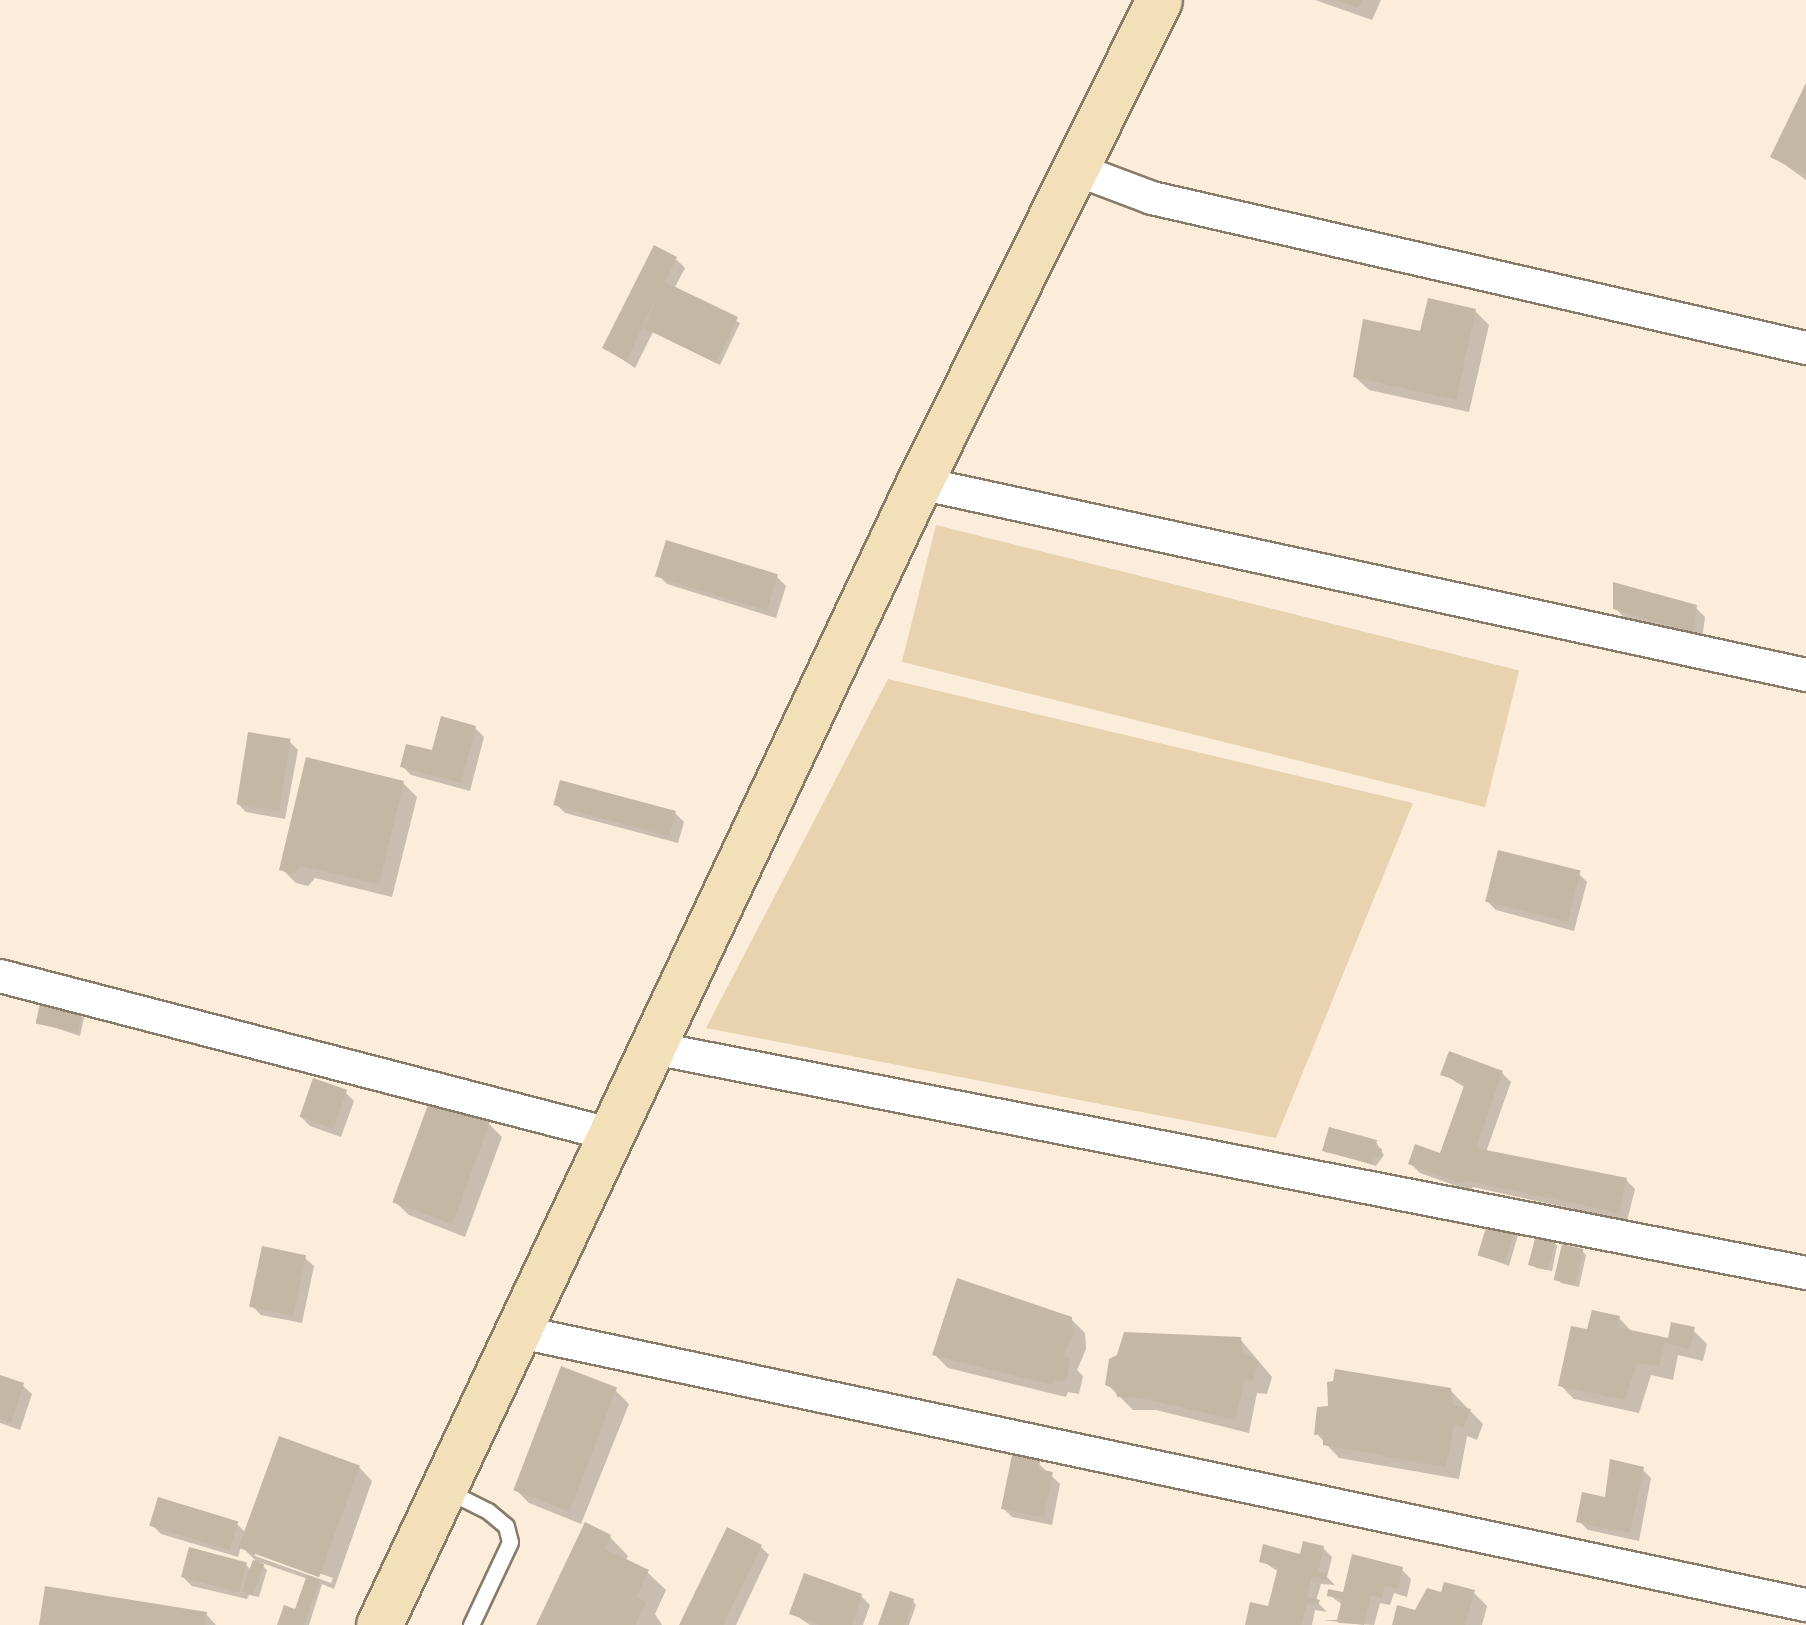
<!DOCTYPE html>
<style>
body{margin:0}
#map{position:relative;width:1806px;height:1625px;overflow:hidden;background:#fbedda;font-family:Manrope,sans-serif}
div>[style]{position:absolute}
.green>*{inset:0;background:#e9d2b0;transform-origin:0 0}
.shadow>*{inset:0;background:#0003}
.building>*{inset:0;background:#c4b8a5;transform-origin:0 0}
.roads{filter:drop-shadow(2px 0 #877b69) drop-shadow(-2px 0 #877b69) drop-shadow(0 2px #877b69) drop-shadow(0 -2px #877b69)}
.service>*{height:15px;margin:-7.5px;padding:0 7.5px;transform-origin:7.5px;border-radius:7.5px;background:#fff}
.minor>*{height:32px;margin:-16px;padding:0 16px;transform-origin:16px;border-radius:16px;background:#fff}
.secondary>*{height:45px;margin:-22.5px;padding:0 22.5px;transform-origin:22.5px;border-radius:22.5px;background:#f4e0b8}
span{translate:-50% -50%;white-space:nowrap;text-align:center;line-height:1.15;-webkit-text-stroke:8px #fff;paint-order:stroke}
</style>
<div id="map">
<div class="green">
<div style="left:936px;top:525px;width:601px;height:141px;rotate:14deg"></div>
<div style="clip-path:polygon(888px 679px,1413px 803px,1276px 1138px,706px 1028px)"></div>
</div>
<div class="shadow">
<div style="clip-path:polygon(1315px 0,1381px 0,1372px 20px)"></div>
<div style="clip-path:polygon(1806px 89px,1806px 180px,1773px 156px)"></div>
<div style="clip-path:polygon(676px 259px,685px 268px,674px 289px,740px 323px,720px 365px,653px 332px,635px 368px,605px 348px)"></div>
<div style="clip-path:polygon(1475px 311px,1489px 325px,1469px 412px,1369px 390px,1355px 377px,1422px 334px)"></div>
<div style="clip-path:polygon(658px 575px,777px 577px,786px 586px,776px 618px,667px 584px)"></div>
<div style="clip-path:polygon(1615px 608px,1696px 608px,1705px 617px,1702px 640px,1624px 617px)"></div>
<div style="clip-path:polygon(475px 728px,484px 737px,470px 791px,411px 775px,402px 766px)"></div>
<div style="clip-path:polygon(289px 741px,298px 750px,285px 819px,246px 812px,237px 803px)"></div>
<div style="clip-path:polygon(403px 783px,417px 797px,392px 897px,315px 878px,308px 886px,296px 883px,282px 869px)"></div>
<div style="clip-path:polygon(556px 804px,675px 813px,684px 822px,678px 843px,565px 813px)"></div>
<div style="clip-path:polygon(1578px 873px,1587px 882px,1574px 931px,1496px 910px,1487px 901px)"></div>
<div style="clip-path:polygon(80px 1015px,84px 1018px,80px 1036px,38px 1022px)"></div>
<div style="clip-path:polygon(1502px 1073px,1511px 1082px,1486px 1152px,1626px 1180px,1635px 1189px,1627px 1221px,1473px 1187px,1471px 1191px,1420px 1173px,1411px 1164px,1441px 1156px,1466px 1088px,1443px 1074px)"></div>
<div style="clip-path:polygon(345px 1092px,354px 1101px,341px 1137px,310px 1126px,301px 1117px)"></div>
<div style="clip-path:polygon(488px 1123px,502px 1137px,465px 1237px,409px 1215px,395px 1202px)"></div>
<div style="clip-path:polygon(1376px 1142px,1384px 1155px,1376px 1166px,1325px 1150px)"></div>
<div style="clip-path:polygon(1514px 1231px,1518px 1235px,1509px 1266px,1481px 1255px)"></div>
<div style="clip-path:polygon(1554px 1242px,1557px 1246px,1552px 1271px,1536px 1268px,1532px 1264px)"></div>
<div style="clip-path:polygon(1582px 1251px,1586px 1255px,1579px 1287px,1561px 1283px,1557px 1279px)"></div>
<div style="clip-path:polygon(305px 1258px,314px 1266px,302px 1323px,261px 1315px,252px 1306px)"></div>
<div style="clip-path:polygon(1619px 1318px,1633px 1333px,1670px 1341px,1693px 1330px,1707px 1344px,1703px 1361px,1678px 1355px,1673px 1380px,1651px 1375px,1639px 1413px,1574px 1399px,1560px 1385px)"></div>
<div style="clip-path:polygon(1071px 1319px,1085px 1333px,1086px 1349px,1077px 1370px,1083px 1376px,1079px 1394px,1068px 1392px,1066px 1397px,948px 1368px,934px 1354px)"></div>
<div style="clip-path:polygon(1240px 1339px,1272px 1377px,1267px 1394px,1257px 1393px,1249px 1433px,1156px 1410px,1133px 1410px,1108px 1385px,1119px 1357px)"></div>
<div style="clip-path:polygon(0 1378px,23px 1386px,32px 1394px,20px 1430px,0 1423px)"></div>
<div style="clip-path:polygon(615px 1390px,629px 1404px,581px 1524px,529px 1503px,515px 1489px)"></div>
<div style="clip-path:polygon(1450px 1390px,1483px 1424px,1477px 1440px,1467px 1436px,1459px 1479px,1339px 1458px,1317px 1434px,1330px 1409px)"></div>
<div style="clip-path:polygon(1039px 1464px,1060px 1484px,1052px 1525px,1012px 1517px,1003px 1508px)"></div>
<div style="clip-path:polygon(evenodd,359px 1467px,372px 1481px,334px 1589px,322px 1584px,309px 1625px,280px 1625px,297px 1612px,308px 1579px,259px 1562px,267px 1570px,259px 1597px,249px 1595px,247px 1599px,192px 1586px,183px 1577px,245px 1564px,252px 1571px,255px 1560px,241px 1546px,238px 1557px,161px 1534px,152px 1525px,236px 1523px,247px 1534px,359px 1467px,255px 1551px,333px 1578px,331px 1583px,255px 1556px,255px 1551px)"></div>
<div style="clip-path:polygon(1642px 1469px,1651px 1478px,1639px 1541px,1588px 1530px,1579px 1521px)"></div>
<div style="clip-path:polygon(610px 1537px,628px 1556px,625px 1561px,647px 1572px,666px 1590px,655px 1614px,662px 1625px,539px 1625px)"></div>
<div style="clip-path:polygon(761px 1547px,769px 1555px,736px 1625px,682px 1625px)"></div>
<div style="clip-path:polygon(1323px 1548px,1332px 1557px,1327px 1577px,1335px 1585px,1321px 1584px,1316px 1601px,1327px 1612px,1315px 1610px,1312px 1625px,1247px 1625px,1269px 1609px,1279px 1572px,1262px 1561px,1302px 1557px)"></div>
<div style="clip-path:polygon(1402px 1570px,1411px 1579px,1407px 1597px,1394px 1593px,1390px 1605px,1380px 1603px,1374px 1625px,1338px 1623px,1343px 1605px,1329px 1595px,1344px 1595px)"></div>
<div style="clip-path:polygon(1473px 1592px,1487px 1606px,1482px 1625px,1395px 1625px,1443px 1595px)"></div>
<div style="clip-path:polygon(861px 1596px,870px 1605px,863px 1625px,810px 1625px,792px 1613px)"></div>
<div style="clip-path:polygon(913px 1601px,916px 1605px,909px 1625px,880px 1625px)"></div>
<div style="clip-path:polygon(206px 1614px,216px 1625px,41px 1625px)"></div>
</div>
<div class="building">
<div style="clip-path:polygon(1336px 0,1362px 0,1358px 8px)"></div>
<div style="clip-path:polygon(1806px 83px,1806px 175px,1770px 157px)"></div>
<div style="clip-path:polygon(654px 245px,677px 257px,665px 282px,738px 317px,716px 363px,644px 328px,661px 289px,626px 361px,602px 348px)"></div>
<div style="clip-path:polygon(1428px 298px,1476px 309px,1456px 400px,1353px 377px,1363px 319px,1420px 331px)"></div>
<div style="left:666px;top:540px;width:117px;height:38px;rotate:17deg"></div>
<div style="clip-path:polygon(1613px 582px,1697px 605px,1693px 633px,1613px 609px)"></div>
<div style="clip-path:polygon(441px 716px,476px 726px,461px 783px,400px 767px,406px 744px,432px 750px)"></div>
<div style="left:248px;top:732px;width:43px;height:73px;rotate:9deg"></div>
<div style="clip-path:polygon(306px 757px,404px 781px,379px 884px,301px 866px,293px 874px,279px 870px)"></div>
<div style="left:560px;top:780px;width:120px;height:26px;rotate:15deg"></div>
<div style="left:1498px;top:850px;width:85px;height:53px;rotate:14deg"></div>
<div style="left:40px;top:1003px;width:43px;height:21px;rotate:12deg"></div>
<div style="clip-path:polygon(1449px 1051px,1503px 1071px,1476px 1148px,1627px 1178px,1619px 1213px,1464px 1180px,1463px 1184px,1408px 1164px,1415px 1144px,1440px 1153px,1465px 1083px,1440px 1075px)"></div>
<div style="left:313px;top:1078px;width:36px;height:41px;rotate:19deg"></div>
<div style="left:430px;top:1099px;width:64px;height:110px;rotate:20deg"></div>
<div style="clip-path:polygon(1329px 1127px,1377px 1140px,1375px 1147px,1382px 1149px,1380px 1158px,1373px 1156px,1371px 1164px,1322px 1151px)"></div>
<div style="left:1488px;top:1221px;width:28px;height:36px;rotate:17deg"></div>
<div style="left:1536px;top:1235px;width:20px;height:31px;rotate:15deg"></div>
<div style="left:1562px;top:1244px;width:22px;height:37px;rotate:13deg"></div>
<div style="left:262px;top:1246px;width:45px;height:62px;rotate:12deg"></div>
<div style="clip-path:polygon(957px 1278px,1072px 1317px,1073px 1334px,1064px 1355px,1070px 1359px,1066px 1382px,1054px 1380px,1052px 1385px,932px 1355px)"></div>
<div style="clip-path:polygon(1592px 1310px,1620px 1316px,1617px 1327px,1668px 1338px,1671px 1322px,1695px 1327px,1690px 1349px,1665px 1343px,1659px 1367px,1637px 1363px,1625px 1400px,1558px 1386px,1571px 1326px,1587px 1329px)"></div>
<div style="clip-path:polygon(1124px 1332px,1241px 1337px,1243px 1353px,1259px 1361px,1253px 1381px,1244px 1380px,1236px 1420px,1141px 1398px,1117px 1397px,1115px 1389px,1105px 1385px,1109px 1359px,1117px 1355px)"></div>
<div style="left:561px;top:1366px;width:60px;height:133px;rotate:21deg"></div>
<div style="clip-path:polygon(1335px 1369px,1451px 1388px,1453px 1405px,1471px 1409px,1463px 1428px,1454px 1424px,1446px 1467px,1323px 1445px,1323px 1434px,1314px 1435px,1317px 1407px,1328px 1406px,1327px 1382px,1333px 1381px)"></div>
<div style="clip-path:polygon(0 1375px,24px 1383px,11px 1423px,0 1419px)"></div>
<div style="left:279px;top:1436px;width:86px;height:119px;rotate:20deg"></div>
<div style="clip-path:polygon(1012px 1455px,1040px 1461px,1039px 1469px,1053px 1472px,1044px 1517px,1001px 1509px)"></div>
<div style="clip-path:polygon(1610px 1459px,1644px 1467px,1630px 1533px,1576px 1522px,1582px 1492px,1605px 1497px)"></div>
<div style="left:158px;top:1497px;width:84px;height:30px;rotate:17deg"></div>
<div style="clip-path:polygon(585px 1522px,611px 1535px,605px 1549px,649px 1570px,636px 1597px,646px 1602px,635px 1625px,536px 1625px)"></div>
<div style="clip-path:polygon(727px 1527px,762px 1545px,723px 1625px,679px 1625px)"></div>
<div style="clip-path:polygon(1303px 1541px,1324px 1546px,1318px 1572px,1327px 1574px,1326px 1580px,1312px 1577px,1307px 1597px,1320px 1600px,1318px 1605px,1307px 1603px,1301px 1625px,1245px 1625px,1250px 1602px,1268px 1606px,1278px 1567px,1259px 1562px,1263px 1544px,1300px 1554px)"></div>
<div style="left:189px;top:1547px;width:60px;height:31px;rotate:15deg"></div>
<div style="clip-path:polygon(1352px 1554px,1403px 1567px,1398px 1589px,1385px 1586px,1382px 1598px,1371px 1595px,1364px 1625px,1323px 1620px,1337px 1620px,1342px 1599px,1327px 1596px,1328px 1589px,1343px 1592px)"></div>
<div style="left:253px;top:1560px;width:12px;height:33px;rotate:20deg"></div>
<div style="clip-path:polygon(804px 1573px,862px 1594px,852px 1625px,821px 1625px,789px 1614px)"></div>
<div style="clip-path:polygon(307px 1575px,320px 1580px,304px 1625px,277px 1625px,284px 1605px,295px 1609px)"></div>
<div style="clip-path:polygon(1444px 1582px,1475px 1590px,1465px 1625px,1392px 1625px,1397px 1605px,1415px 1610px,1427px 1588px,1441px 1592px)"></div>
<div style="clip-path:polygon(45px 1586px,207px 1612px,205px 1625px,39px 1625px)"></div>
<div style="clip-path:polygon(890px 1591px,914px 1599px,905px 1625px,878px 1625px)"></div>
</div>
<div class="roads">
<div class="service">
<div style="left:448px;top:1491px;width:45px;rotate:26.6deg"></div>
<div style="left:488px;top:1511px;width:23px;rotate:40deg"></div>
<div style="left:506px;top:1526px;width:16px;rotate:76deg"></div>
<div style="left:510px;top:1542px;width:92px;rotate:115.2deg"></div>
</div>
<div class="minor">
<div style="left:1075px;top:169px;width:82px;rotate:20.6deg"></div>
<div style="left:1152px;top:198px;width:671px;rotate:12.92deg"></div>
<div style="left:919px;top:483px;width:908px;rotate:12.21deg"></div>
<div style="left:0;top:976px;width:633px;rotate:14.54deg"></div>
<div style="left:653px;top:1048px;width:1175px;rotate:11.04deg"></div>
<div style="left:520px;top:1332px;width:1315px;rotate:11.99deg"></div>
</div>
<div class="secondary">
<div style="left:379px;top:1625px;width:1263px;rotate:-64.69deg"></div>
<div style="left:919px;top:483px;width:539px;rotate:-63.58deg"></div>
</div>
</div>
</div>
